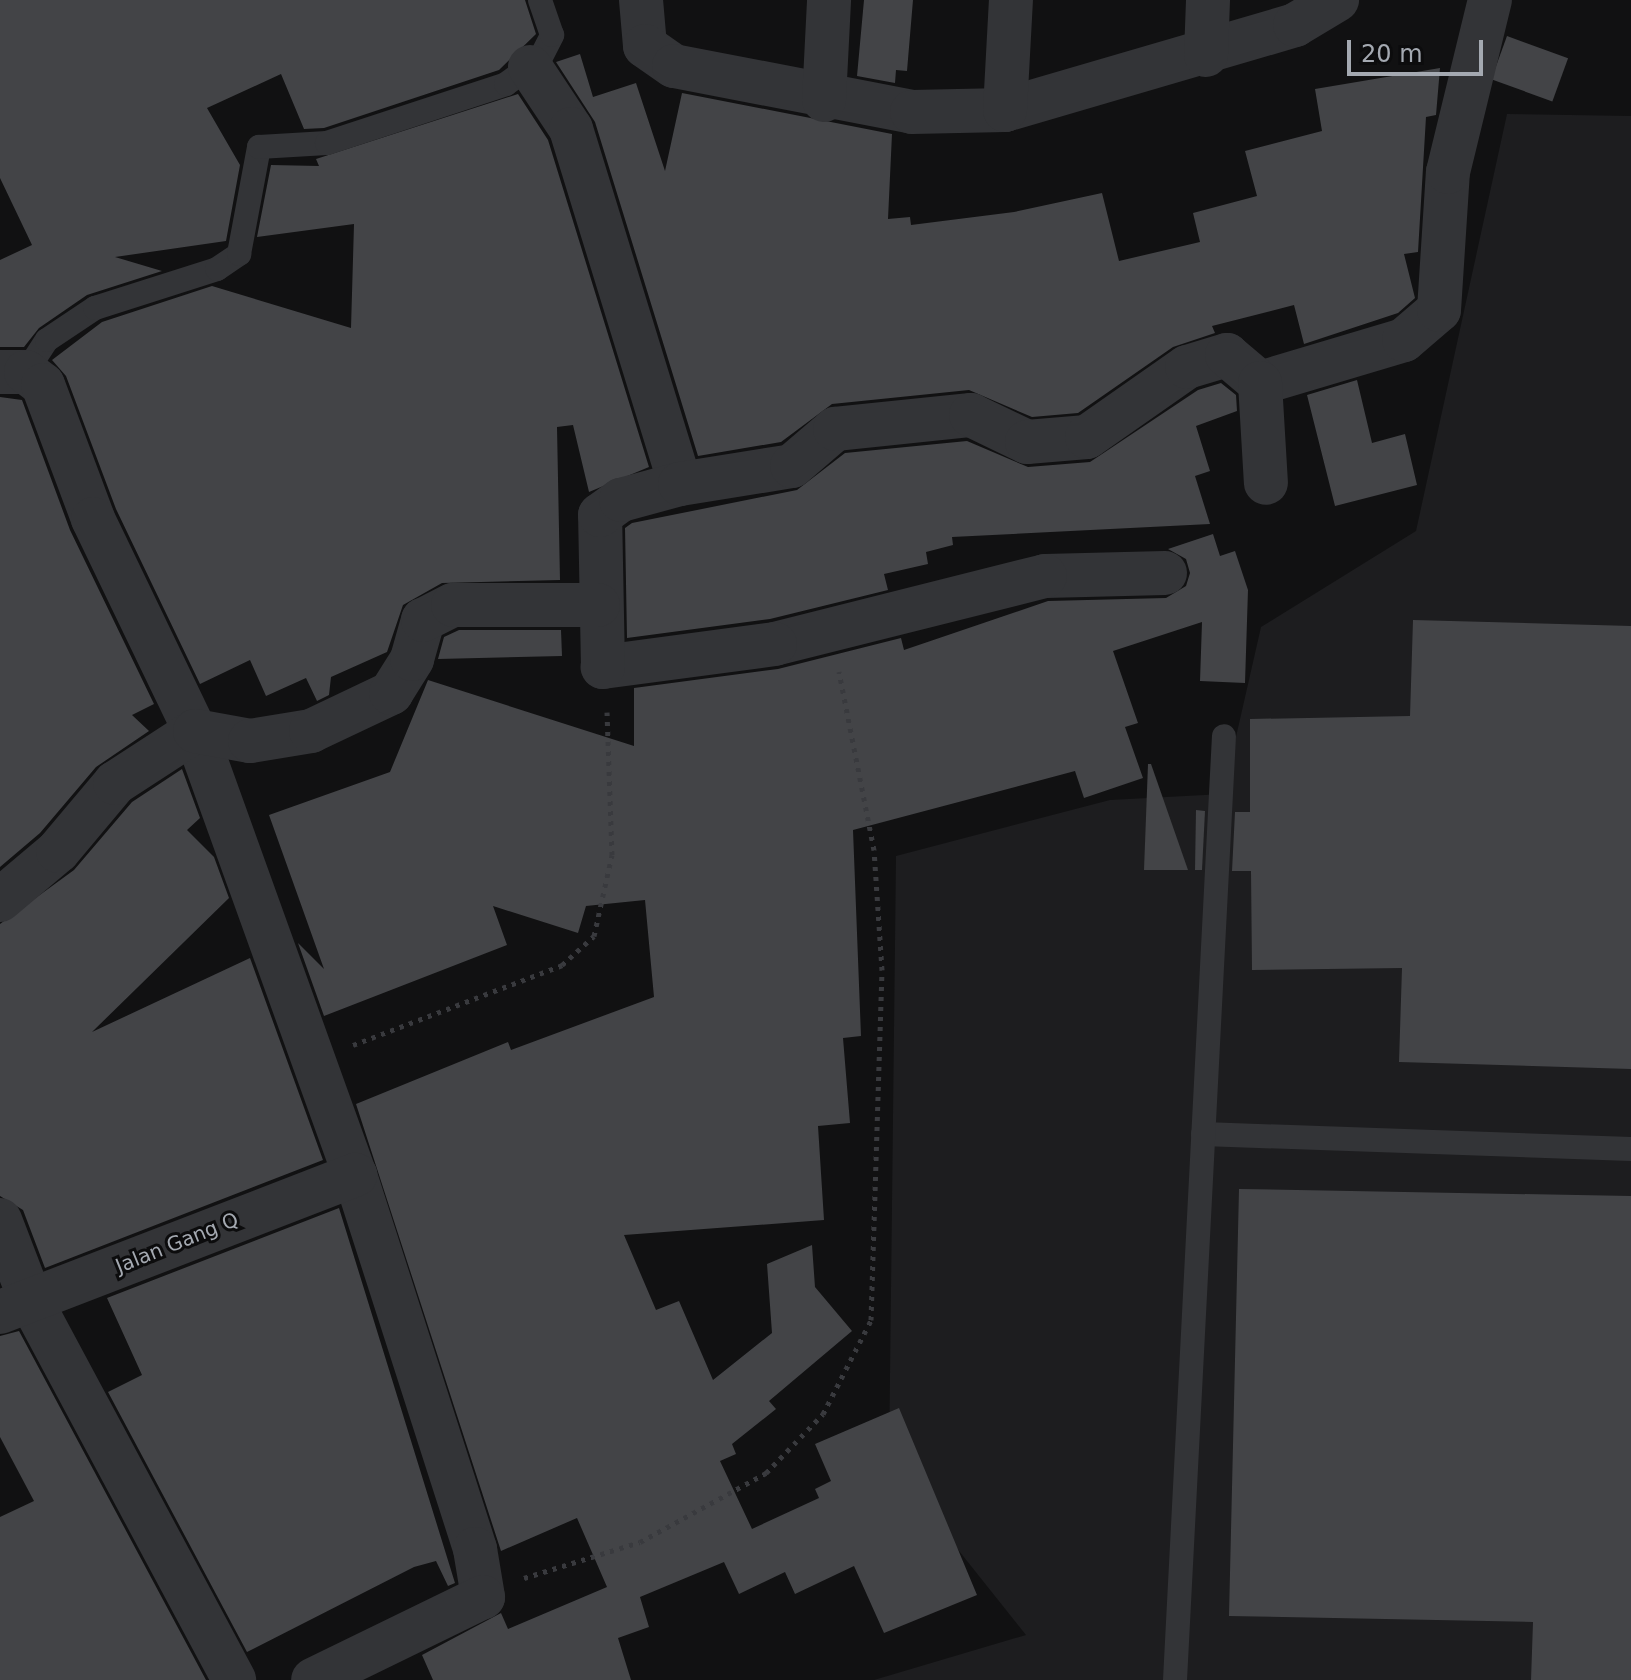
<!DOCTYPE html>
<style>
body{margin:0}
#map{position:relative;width:1631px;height:1680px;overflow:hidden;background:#111112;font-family:"DejaVu Sans",sans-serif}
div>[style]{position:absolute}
.built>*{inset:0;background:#1d1d1f}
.building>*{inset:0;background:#434447;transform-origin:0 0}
.path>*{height:5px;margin-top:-2.5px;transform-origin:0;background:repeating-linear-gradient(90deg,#393a3e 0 4px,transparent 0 10px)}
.service>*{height:24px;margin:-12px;padding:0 12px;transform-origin:12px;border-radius:12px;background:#333437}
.minor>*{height:44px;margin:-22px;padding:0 22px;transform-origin:22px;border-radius:22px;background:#333437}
span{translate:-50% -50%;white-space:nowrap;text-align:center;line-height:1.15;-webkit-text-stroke:6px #0c0c0d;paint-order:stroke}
.street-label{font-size:20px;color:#a4a9b1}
.scale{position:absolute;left:1347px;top:40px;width:136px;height:36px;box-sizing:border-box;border:4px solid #a4a9b1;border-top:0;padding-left:10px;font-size:24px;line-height:28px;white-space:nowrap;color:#a4a9b1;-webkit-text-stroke:6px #0c0c0d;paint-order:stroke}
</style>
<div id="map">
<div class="built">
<div style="clip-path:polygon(1507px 114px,1631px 116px,1631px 1680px,874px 1680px,1026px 1635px,889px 1463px,896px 856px,1110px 800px,1223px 794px,1261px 627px,1416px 531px)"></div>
</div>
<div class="building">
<div style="clip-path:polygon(0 0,525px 0,536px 34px,499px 70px,324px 128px,304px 129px,281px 74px,207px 108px,240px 165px,226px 241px,115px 257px,162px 271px,87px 295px,39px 328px,24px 347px,0 347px,0 260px,32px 245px,0 178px)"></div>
<div style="clip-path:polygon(864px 0,913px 0,907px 71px,896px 70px,895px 83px,857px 76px)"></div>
<div style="left:1507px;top:36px;width:65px;height:46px;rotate:20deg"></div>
<div style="clip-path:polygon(580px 54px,593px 97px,636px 83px,665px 171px,682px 93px,892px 134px,888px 219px,910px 217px,911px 225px,1014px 212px,1102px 193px,1119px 261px,1200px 242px,1193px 213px,1257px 196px,1245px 151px,1322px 131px,1315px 89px,1440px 68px,1436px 115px,1426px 117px,1418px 252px,1404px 254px,1415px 298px,1398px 313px,1304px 344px,1294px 305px,1212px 326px,1215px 333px,1173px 347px,1078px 413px,1032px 417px,969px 390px,832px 404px,781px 442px,698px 456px,595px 122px,556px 62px)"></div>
<div style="clip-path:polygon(518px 94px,548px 140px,649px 467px,589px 492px,573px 425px,557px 427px,560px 580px,442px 583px,403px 605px,387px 652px,331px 677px,329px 695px,317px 701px,306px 678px,266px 696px,250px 660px,200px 684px,116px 509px,66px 376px,52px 360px,102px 322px,212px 286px,351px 328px,354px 224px,257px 237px,271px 165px,319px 166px,316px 159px)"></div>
<div style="clip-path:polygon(1357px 380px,1372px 443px,1405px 434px,1417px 485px,1335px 506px,1307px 395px)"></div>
<div style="clip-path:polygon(1221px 383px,1236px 395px,1237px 411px,1196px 426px,1210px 471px,1195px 476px,1210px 524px,952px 537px,953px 545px,926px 552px,928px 564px,884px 574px,888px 590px,770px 619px,627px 638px,625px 528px,632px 523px,797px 490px,845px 453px,967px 441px,1028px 467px,1090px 462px,1198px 390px)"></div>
<div style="clip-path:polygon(0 397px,22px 400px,70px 530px,154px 704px,132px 715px,149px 731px,96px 767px,40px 833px,0 867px)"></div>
<div style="clip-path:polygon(1213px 534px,1220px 556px,1235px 551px,1248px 590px,1245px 683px,1200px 681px,1202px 622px,1113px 651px,1138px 723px,1125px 727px,1143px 778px,1084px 798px,1075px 771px,853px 830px,861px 1036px,843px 1038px,850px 1123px,818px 1126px,824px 1220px,624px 1235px,656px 1310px,679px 1301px,713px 1380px,772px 1333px,767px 1264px,812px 1245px,815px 1287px,852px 1331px,769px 1401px,776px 1409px,732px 1444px,736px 1454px,720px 1461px,752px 1529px,819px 1498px,815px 1489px,831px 1481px,815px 1444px,899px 1408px,977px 1595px,884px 1633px,854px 1566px,795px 1594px,785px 1572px,739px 1594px,724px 1562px,640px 1597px,649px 1627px,618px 1638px,631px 1680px,433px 1680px,422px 1655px,501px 1613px,508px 1629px,607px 1587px,577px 1518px,501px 1551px,356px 1104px,508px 1042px,511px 1050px,654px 997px,645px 900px,586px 906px,578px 933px,493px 906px,507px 945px,324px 1016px,298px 943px,324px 969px,269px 815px,390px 772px,428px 680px,634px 746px,634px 688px,778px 669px,901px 638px,904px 650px,1048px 601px,1166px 598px,1186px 586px,1190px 573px,1186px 559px,1168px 549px)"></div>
<div style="clip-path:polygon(1413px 620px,1631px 626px,1631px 1069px,1399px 1062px,1402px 968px,1252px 970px,1251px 871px,1232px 871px,1235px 812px,1250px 812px,1250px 719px,1410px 716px)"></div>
<div style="clip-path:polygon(459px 630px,561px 630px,562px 656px,438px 659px,444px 637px)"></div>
<div style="clip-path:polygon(1148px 764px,1151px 764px,1188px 870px,1144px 870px)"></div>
<div style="clip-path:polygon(182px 769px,200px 818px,187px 830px,214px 857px,229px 898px,92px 1032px,250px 958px,323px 1160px,45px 1268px,23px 1210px,0 1196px,0 924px,74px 870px,132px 802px)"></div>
<div style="clip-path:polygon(1196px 810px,1205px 811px,1202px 870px,1195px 870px)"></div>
<div style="clip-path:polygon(1239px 1189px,1631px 1196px,1631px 1680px,1531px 1680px,1533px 1622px,1229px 1616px)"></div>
<div style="clip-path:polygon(339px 1208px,455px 1583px,448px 1586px,436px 1561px,414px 1567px,247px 1652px,108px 1392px,142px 1375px,107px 1298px)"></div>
<div style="clip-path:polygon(19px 1331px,206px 1680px,0 1680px,0 1517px,34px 1501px,0 1437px,0 1336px)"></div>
</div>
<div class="path">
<div style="left:353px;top:1045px;width:224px;rotate:-20.9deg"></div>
<div style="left:562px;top:965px;width:43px;rotate:-42.2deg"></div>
<div style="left:594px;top:936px;width:83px;rotate:-77.5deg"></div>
<div style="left:612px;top:855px;width:143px;rotate:-92deg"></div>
<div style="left:524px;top:1578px;width:121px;rotate:-17.2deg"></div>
<div style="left:640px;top:1542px;width:144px;rotate:-28.7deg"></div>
<div style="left:766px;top:1473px;width:82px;rotate:-46deg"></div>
<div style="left:823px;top:1414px;width:106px;rotate:-62.9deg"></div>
<div style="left:871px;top:1320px;width:350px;rotate:-88.2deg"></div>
<div style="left:882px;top:970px;width:120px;rotate:-93.8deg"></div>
<div style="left:874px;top:850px;width:182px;rotate:-101.1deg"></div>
</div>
<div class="service">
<div style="left:26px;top:372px;width:38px;rotate:-57deg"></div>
<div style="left:47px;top:340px;width:58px;rotate:-33.7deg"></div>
<div style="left:95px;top:308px;width:128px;rotate:-17.7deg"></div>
<div style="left:217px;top:269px;width:27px;rotate:-34deg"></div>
<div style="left:239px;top:254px;width:109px;rotate:-79.4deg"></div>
<div style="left:259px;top:147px;width:68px;rotate:-3.4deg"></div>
<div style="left:327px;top:143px;width:188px;rotate:-18.2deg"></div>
<div style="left:506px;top:84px;width:42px;rotate:-36.3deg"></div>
<div style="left:540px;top:59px;width:27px;rotate:-63deg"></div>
<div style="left:552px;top:35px;width:37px;rotate:-109deg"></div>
<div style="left:1203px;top:1134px;width:428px;rotate:2deg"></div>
<div style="left:1175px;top:1680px;width:945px;rotate:-87.03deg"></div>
</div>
<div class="minor">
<div style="left:641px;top:0;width:46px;rotate:85deg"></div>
<div style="left:645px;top:46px;width:35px;rotate:35deg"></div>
<div style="left:674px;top:66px;width:242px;rotate:10.9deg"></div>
<div style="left:912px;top:112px;width:93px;rotate:-1.2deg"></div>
<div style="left:1005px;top:110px;width:302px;rotate:-16.3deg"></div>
<div style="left:1295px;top:25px;width:49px;rotate:-30.8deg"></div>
<div style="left:1206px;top:55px;width:55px;rotate:-87.9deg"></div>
<div style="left:530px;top:67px;width:74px;rotate:56.5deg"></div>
<div style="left:571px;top:129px;width:371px;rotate:72.9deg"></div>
<div style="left:824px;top:100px;width:100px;rotate:-87.1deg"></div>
<div style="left:1005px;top:110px;width:110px;rotate:-86.9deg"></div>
<div style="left:0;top:372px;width:26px"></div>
<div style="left:26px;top:372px;width:21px;rotate:37deg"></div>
<div style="left:43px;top:385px;width:143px;rotate:69.5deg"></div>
<div style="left:93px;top:519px;width:235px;rotate:64.3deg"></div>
<div style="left:195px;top:731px;width:472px;rotate:70.2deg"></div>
<div style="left:355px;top:1175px;width:393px;rotate:72.2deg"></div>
<div style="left:475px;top:1549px;width:49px;rotate:80.5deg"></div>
<div style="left:483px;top:1597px;width:189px;rotate:154deg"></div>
<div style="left:1260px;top:383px;width:150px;rotate:-16.6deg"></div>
<div style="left:1404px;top:340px;width:46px;rotate:-40.6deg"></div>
<div style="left:1439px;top:310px;width:138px;rotate:-86.3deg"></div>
<div style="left:1448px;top:172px;width:177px;rotate:-76.3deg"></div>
<div style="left:1165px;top:573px;width:120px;rotate:178.6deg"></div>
<div style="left:1045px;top:576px;width:278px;rotate:165.9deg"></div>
<div style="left:775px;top:644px;width:174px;rotate:172.4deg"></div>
<div style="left:603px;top:667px;width:152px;rotate:-91.1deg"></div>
<div style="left:600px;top:515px;width:26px;rotate:-36deg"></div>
<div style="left:621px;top:500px;width:61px;rotate:-15.2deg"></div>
<div style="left:680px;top:484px;width:113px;rotate:-9.1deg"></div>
<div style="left:792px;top:466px;width:57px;rotate:-40.7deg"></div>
<div style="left:835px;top:429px;width:137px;rotate:-5.9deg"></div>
<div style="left:971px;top:415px;width:62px;rotate:25.7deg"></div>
<div style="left:1027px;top:442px;width:60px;rotate:-4.8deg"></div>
<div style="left:1087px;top:437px;width:122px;rotate:-35deg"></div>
<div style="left:1187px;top:367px;width:42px;rotate:-16.7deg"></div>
<div style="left:1227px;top:355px;width:43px;rotate:40.3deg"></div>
<div style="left:1260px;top:383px;width:100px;rotate:86.6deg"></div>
<div style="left:0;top:900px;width:76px;rotate:-40.2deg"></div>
<div style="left:58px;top:851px;width:89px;rotate:-50deg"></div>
<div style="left:115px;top:783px;width:95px;rotate:-33deg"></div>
<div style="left:195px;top:731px;width:56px;rotate:10.3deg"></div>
<div style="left:250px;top:741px;width:62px;rotate:-9.3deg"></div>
<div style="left:311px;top:731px;width:89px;rotate:-25.4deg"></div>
<div style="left:391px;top:693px;width:40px;rotate:-58deg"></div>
<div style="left:412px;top:659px;width:41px;rotate:-74.2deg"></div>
<div style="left:423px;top:620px;width:34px;rotate:-27deg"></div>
<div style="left:453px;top:605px;width:145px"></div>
<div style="left:0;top:1220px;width:87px;rotate:69.1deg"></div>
<div style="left:31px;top:1301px;width:430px;rotate:61.8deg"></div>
<div style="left:0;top:1312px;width:381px;rotate:-21.1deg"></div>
</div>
<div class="street-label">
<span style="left:177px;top:1243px;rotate:-22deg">Jalan Gang Q</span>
</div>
<div class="scale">20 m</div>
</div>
